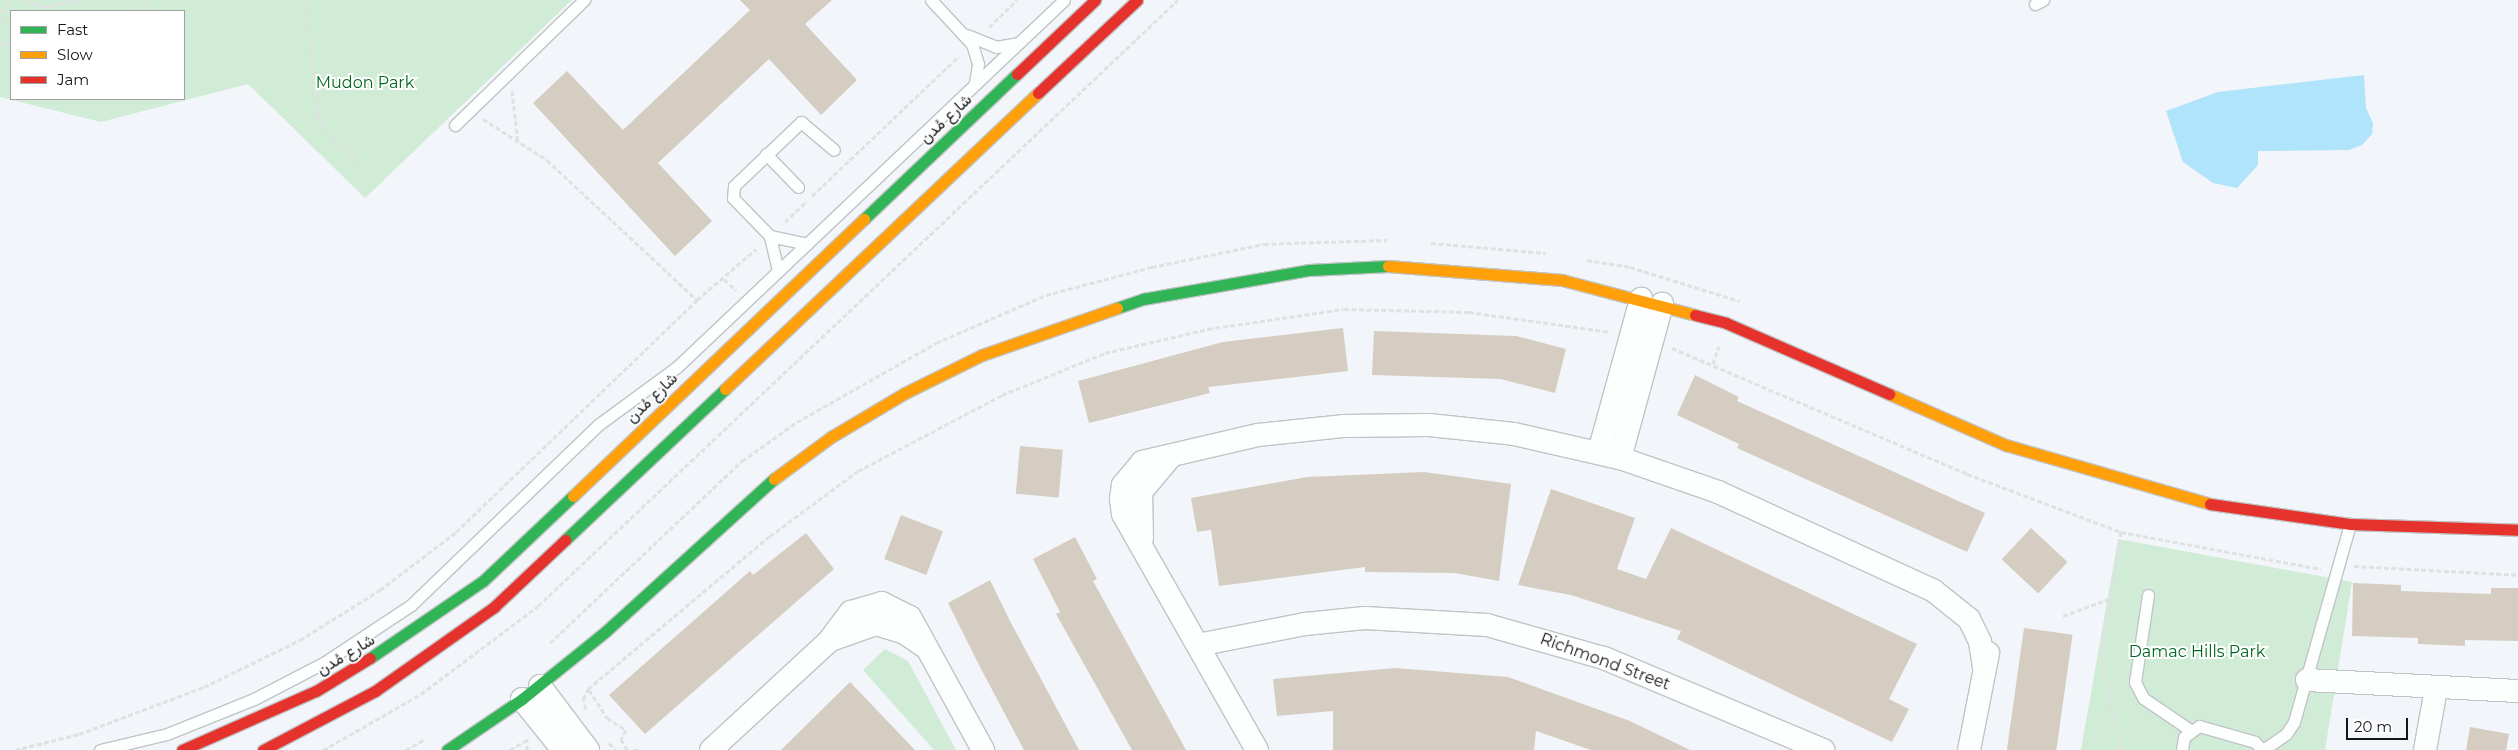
<!DOCTYPE html>
<meta charset="utf-8">
<style>
body{margin:0}
#map{position:relative;width:2518px;height:750px;overflow:hidden;background:#f2f5f9;font-family:Montserrat,Vazirmatn,sans-serif}
div>[style]{position:absolute}
.green>*{inset:0;background:#d1ecd6}
.water>*{inset:0;background:#b0e4fa}
.building>*{inset:0;background:#d5cdc1;transform-origin:0 0}
.path>*{height:3px;margin-top:-1.5px;transform-origin:0;background:repeating-linear-gradient(90deg,#dfe1e2 0 5px,transparent 0 7.5px)}
.roads{filter:drop-shadow(1px 0 #c1c4c6) drop-shadow(-1px 0 #c1c4c6) drop-shadow(0 1px #c1c4c6) drop-shadow(0 -1px #c1c4c6)}
.lane>*{height:11px;margin:-5.5px;padding:0 5.5px;transform-origin:5.5px;border-radius:5.5px;background:#fdfefe}
.street>*{height:22px;margin:-11px;padding:0 11px;transform-origin:11px;border-radius:11px;background:#fdfefe}
.fast>*{height:11px;margin:-5.5px;padding:0 5.5px;transform-origin:5.5px;border-radius:5.5px;background:#30b455}
.slow>*{height:11px;margin:-5.5px;padding:0 5.5px;transform-origin:5.5px;border-radius:5.5px;background:#ff9f0a}
.jam>*{height:11px;margin:-5.5px;padding:0 5.5px;transform-origin:5.5px;border-radius:5.5px;background:#e5322d}
span{translate:-50% -50%;white-space:nowrap;text-align:center;line-height:1.15;-webkit-text-stroke:4px #fff;paint-order:stroke}
.park-label{font-size:16px;color:#016822}
.street-label{font-size:16px;color:#131517}
.legend{position:absolute;left:10px;top:10px;width:175px;height:90px;box-sizing:border-box;background:#fff;border:1px solid #a1a1a2;margin:0;padding:6px 9px;list-style:none;font-size:15px;color:#131517}
.legend li{display:flex;align-items:center;gap:10px;height:25px}
.legend b{width:25px;border:1px solid #a1a1a2}
.scale{position:absolute;left:2346px;top:718px;width:62px;height:22px;box-sizing:border-box;border:2px solid #131517;border-top:0;padding-left:6px;font-size:15px;line-height:18px;white-space:nowrap;color:#131517;-webkit-text-stroke:4px #fff;paint-order:stroke}
</style>
<div id="map">
<div class="green">
<div style="clip-path:polygon(evenodd,0 0,572px 0,365px 198px,248px 84px,101px 122px,0 97px,0 0,184px 11px,184px 99px,11px 99px,11px 11px,184px 11px)"></div>
<div style="clip-path:polygon(2118px 539px,2352px 582px,2325px 750px,2081px 750px)"></div>
<div style="clip-path:polygon(885px 649px,908px 661px,956px 750px,934px 750px,863px 670px)"></div>
</div>
<div class="water">
<div style="clip-path:polygon(2364px 75px,2366px 108px,2373px 123px,2372px 134px,2362px 145px,2349px 150px,2258px 151px,2258px 165px,2237px 188px,2213px 183px,2183px 162px,2166px 111px,2218px 92px)"></div>
</div>
<div class="building">
<div style="clip-path:polygon(740px 0,832px 0,805px 24px,857px 80px,821px 115px,769px 59px,658px 163px,712px 221px,675px 256px,533px 103px,567px 71px,623px 130px,750px 10px)"></div>
<div style="clip-path:polygon(1343px 328px,1348px 371px,1208px 387px,1210px 393px,1089px 423px,1078px 381px,1223px 342px)"></div>
<div style="clip-path:polygon(1374px 331px,1516px 336px,1566px 349px,1555px 393px,1500px 379px,1372px 375px)"></div>
<div style="clip-path:polygon(1695px 375px,1739px 397px,1737px 401px,1985px 513px,1967px 552px,1737px 448px,1739px 444px,1677px 415px)"></div>
<div style="left:1020px;top:446px;width:43px;height:48px;rotate:5deg"></div>
<div style="clip-path:polygon(1424px 472px,1511px 484px,1499px 581px,1455px 573px,1365px 572px,1365px 567px,1219px 586px,1211px 530px,1197px 532px,1191px 498px,1307px 477px)"></div>
<div style="clip-path:polygon(1551px 489px,1635px 518px,1617px 569px,1646px 579px,1671px 528px,1917px 644px,1889px 699px,1909px 709px,1892px 742px,1677px 639px,1681px 631px,1571px 595px,1518px 585px)"></div>
<div style="left:901px;top:515px;width:45px;height:47px;rotate:21deg"></div>
<div style="left:2031px;top:528px;width:50px;height:43px;rotate:43deg"></div>
<div style="clip-path:polygon(806px 533px,834px 569px,645px 734px,609px 695px,750px 571px,753px 575px)"></div>
<div style="clip-path:polygon(1075px 537px,1097px 579px,1093px 581px,1186px 750px,1132px 750px,1056px 614px,1060px 612px,1033px 559px)"></div>
<div style="clip-path:polygon(990px 580px,1011px 623px,1079px 750px,1024px 750px,979px 665px,948px 603px)"></div>
<div style="clip-path:polygon(2353px 583px,2401px 585px,2401px 591px,2491px 594px,2491px 588px,2518px 588px,2518px 641px,2465px 640px,2465px 646px,2418px 644px,2418px 638px,2352px 636px)"></div>
<div style="left:2024px;top:628px;width:49px;height:123px;rotate:8deg"></div>
<div style="clip-path:polygon(1395px 668px,1508px 677px,1630px 721px,1690px 750px,1591px 750px,1536px 731px,1534px 750px,1333px 750px,1333px 711px,1277px 716px,1273px 679px)"></div>
<div style="clip-path:polygon(850px 682px,915px 750px,781px 750px)"></div>
<div style="clip-path:polygon(2470px 727px,2509px 734px,2506px 750px,2466px 750px)"></div>
</div>
<div class="path">
<div style="left:25px;top:0;width:21px;rotate:19deg"></div>
<div style="left:45px;top:7px;width:35px;rotate:-12deg"></div>
<div style="left:307px;top:0;width:117px;rotate:84.6deg"></div>
<div style="left:318px;top:116px;width:15px;rotate:67deg"></div>
<div style="left:324px;top:130px;width:53px;rotate:44.2deg"></div>
<div style="left:142px;top:11px;width:14px;rotate:-54deg"></div>
<div style="left:0;top:20px;width:22px;rotate:-68deg"></div>
<div style="left:989px;top:27px;width:39px;rotate:-44deg"></div>
<div style="left:0;top:42px;width:11px;rotate:5deg"></div>
<div style="left:512px;top:91px;width:51px;rotate:83.3deg"></div>
<div style="left:483px;top:119px;width:76px;rotate:32.6deg"></div>
<div style="left:547px;top:160px;width:205px;rotate:43deg"></div>
<div style="left:812px;top:196px;width:203px;rotate:-43.6deg"></div>
<div style="left:785px;top:222px;width:30px;rotate:-44deg"></div>
<div style="left:1431px;top:243px;width:115px;rotate:5deg"></div>
<div style="left:1587px;top:260px;width:44px;rotate:9.2deg"></div>
<div style="left:1630px;top:267px;width:115px;rotate:17.2deg"></div>
<div style="left:724px;top:279px;width:16px;rotate:43deg"></div>
<div style="left:1672px;top:348px;width:321px;rotate:23.1deg"></div>
<div style="left:1967px;top:474px;width:165px;rotate:20.6deg"></div>
<div style="left:2121px;top:532px;width:203px;rotate:10.5deg"></div>
<div style="left:1713px;top:364px;width:19px;rotate:-72deg"></div>
<div style="left:2354px;top:566px;width:164px;rotate:3.1deg"></div>
<div style="left:2063px;top:616px;width:49px;rotate:-20.3deg"></div>
<div style="left:550px;top:643px;width:265px;rotate:-43.5deg"></div>
<div style="left:742px;top:461px;width:67px;rotate:-35.3deg"></div>
<div style="left:797px;top:422px;width:160px;rotate:-29.6deg"></div>
<div style="left:936px;top:343px;width:120px;rotate:-23.6deg"></div>
<div style="left:1046px;top:295px;width:110px;rotate:-14.8deg"></div>
<div style="left:1152px;top:267px;width:114px;rotate:-11.6deg"></div>
<div style="left:1264px;top:244px;width:123px;rotate:-1.9deg"></div>
<div style="left:589px;top:690px;width:33px;rotate:57deg"></div>
<div style="left:607px;top:718px;width:22px;rotate:32deg"></div>
<div style="left:626px;top:730px;width:10px;rotate:119deg"></div>
<div style="left:621px;top:739px;width:13px;rotate:61deg"></div>
<div style="left:586px;top:709px;width:10px;rotate:-107deg"></div>
<div style="left:583px;top:699px;width:11px;rotate:-63deg"></div>
<div style="left:588px;top:689px;width:238px;rotate:-40.1deg"></div>
<div style="left:770px;top:536px;width:109px;rotate:-36.5deg"></div>
<div style="left:858px;top:471px;width:163px;rotate:-27.8deg"></div>
<div style="left:1002px;top:395px;width:111px;rotate:-22.2deg"></div>
<div style="left:1105px;top:353px;width:106px;rotate:-13.1deg"></div>
<div style="left:1208px;top:329px;width:137px;rotate:-8.4deg"></div>
<div style="left:1344px;top:309px;width:125px;rotate:1.4deg"></div>
<div style="left:1469px;top:312px;width:143px;rotate:8deg"></div>
<div style="left:609px;top:743px;width:10px;rotate:45deg"></div>
<div style="left:15px;top:750px;width:66px;rotate:-14deg"></div>
<div style="left:79px;top:734px;width:134px;rotate:-20.6deg"></div>
<div style="left:204px;top:687px;width:107px;rotate:-26.1deg"></div>
<div style="left:300px;top:640px;width:94px;rotate:-32deg"></div>
<div style="left:380px;top:590px;width:96px;rotate:-37.3deg"></div>
<div style="left:456px;top:532px;width:335px;rotate:-43.9deg"></div>
<div style="left:697px;top:300px;width:78px;rotate:-40.8deg"></div>
<div style="left:323px;top:750px;width:113px;rotate:-29.7deg"></div>
<div style="left:421px;top:694px;width:146px;rotate:-36.9deg"></div>
<div style="left:538px;top:606px;width:881px;rotate:-43.44deg"></div>
<div style="left:406px;top:750px;width:22px;rotate:-30deg"></div>
<div style="left:510px;top:750px;width:21px;rotate:-31deg"></div>
<div style="left:527px;top:750px;width:11px;rotate:-90deg"></div>
<div style="left:633px;top:750px;width:8px"></div>
<div style="left:2121px;top:750px;width:97px;rotate:-101.9deg"></div>
<div style="left:2101px;top:655px;width:125px;rotate:-80.8deg"></div>
</div>
<div class="roads">
<div class="lane">
<div style="left:931px;top:0;width:60px;rotate:47deg"></div>
<div style="left:972px;top:44px;width:21px;rotate:73deg"></div>
<div style="left:978px;top:64px;width:20px;rotate:99deg"></div>
<div style="left:2035px;top:4px;width:9px;rotate:-27deg"></div>
<div style="left:967px;top:35px;width:31px;rotate:22deg"></div>
<div style="left:996px;top:47px;width:22px;rotate:-10deg"></div>
<div style="left:455px;top:125px;width:180px;rotate:-44.1deg"></div>
<div style="left:766px;top:154px;width:46px;rotate:45.9deg"></div>
<div style="left:770px;top:236px;width:38px;rotate:12deg"></div>
<div style="left:778px;top:271px;width:36px;rotate:-103deg"></div>
<div style="left:770px;top:236px;width:53px;rotate:-134.2deg"></div>
<div style="left:733px;top:198px;width:12px;rotate:-85deg"></div>
<div style="left:734px;top:186px;width:93px;rotate:-43.7deg"></div>
<div style="left:801px;top:122px;width:43px;rotate:40.3deg"></div>
<div style="left:2148px;top:595px;width:88px;rotate:98.5deg"></div>
<div style="left:2135px;top:682px;width:18px;rotate:63deg"></div>
<div style="left:2143px;top:698px;width:57px;rotate:34.2deg"></div>
<div style="left:100px;top:750px;width:69px;rotate:-13.4deg"></div>
<div style="left:167px;top:734px;width:94px;rotate:-21.9deg"></div>
<div style="left:254px;top:699px;width:80px;rotate:-27.5deg"></div>
<div style="left:325px;top:662px;width:103px;rotate:-33.5deg"></div>
<div style="left:411px;top:605px;width:260px;rotate:-43.9deg"></div>
<div style="left:598px;top:425px;width:98px;rotate:-36.3deg"></div>
<div style="left:677px;top:367px;width:533px;rotate:-43.48deg"></div>
<div style="left:2182px;top:750px;width:13px;rotate:-81deg"></div>
<div style="left:2184px;top:737px;width:19px;rotate:-36deg"></div>
<div style="left:2199px;top:726px;width:58px;rotate:15.9deg"></div>
<div style="left:2255px;top:742px;width:11px;rotate:49deg"></div>
<div style="left:2263px;top:750px;width:28px;rotate:-35deg"></div>
<div style="left:2286px;top:734px;width:14px;rotate:-56deg"></div>
<div style="left:2294px;top:722px;width:206px;rotate:-74.2deg"></div>
</div>
<div class="street">
<div style="left:1599px;top:452px;width:159px;rotate:-74.6deg"></div>
<div style="left:1620px;top:458px;width:160px;rotate:-74.7deg"></div>
<div style="left:1142px;top:538px;width:46px;rotate:-91.2deg"></div>
<div style="left:1141px;top:492px;width:48px;rotate:-50deg"></div>
<div style="left:831px;top:640px;width:48px;rotate:-19.6deg"></div>
<div style="left:876px;top:624px;width:28px;rotate:17deg"></div>
<div style="left:903px;top:632px;width:27px;rotate:34deg"></div>
<div style="left:1198px;top:645px;width:109px;rotate:-11.1deg"></div>
<div style="left:1305px;top:624px;width:60px;rotate:-5.7deg"></div>
<div style="left:1365px;top:618px;width:122px;rotate:3.3deg"></div>
<div style="left:1487px;top:625px;width:122px;rotate:15.8deg"></div>
<div style="left:1604px;top:658px;width:238px;rotate:22.8deg"></div>
<div style="left:2307px;top:680px;width:211px;rotate:3deg"></div>
<div style="left:540px;top:686px;width:80px;rotate:53.1deg"></div>
<div style="left:522px;top:699px;width:65px;rotate:51.2deg"></div>
<div style="left:711px;top:750px;width:159px;rotate:-42.7deg"></div>
<div style="left:828px;top:642px;width:38px;rotate:-53deg"></div>
<div style="left:851px;top:612px;width:32px;rotate:-16deg"></div>
<div style="left:882px;top:603px;width:31px;rotate:27deg"></div>
<div style="left:910px;top:617px;width:152px;rotate:61.2deg"></div>
<div style="left:1257px;top:750px;width:271px;rotate:-119.6deg"></div>
<div style="left:1123px;top:514px;width:15px;rotate:-98deg"></div>
<div style="left:1121px;top:499px;width:14px;rotate:-82deg"></div>
<div style="left:1123px;top:485px;width:30px;rotate:-50deg"></div>
<div style="left:1142px;top:462px;width:119px;rotate:-13.1deg"></div>
<div style="left:1258px;top:435px;width:85px;rotate:-6deg"></div>
<div style="left:1343px;top:426px;width:86px;rotate:-0.7deg"></div>
<div style="left:1429px;top:425px;width:85px;rotate:6deg"></div>
<div style="left:1514px;top:434px;width:109px;rotate:12.8deg"></div>
<div style="left:1620px;top:458px;width:104px;rotate:19.1deg"></div>
<div style="left:1718px;top:492px;width:238px;rotate:24.6deg"></div>
<div style="left:1934px;top:591px;width:45px;rotate:38.7deg"></div>
<div style="left:1969px;top:619px;width:25px;rotate:64deg"></div>
<div style="left:1980px;top:642px;width:25px;rotate:81deg"></div>
<div style="left:1969px;top:750px;width:99px;rotate:-78.9deg"></div>
<div style="left:2425px;top:750px;width:62px;rotate:-79.8deg"></div>
</div>
<div class="fast">
<div style="left:864px;top:219px;width:211px;rotate:-43.5deg"></div>
<div style="left:1117px;top:308px;width:28px;rotate:-19deg"></div>
<div style="left:1143px;top:299px;width:169px;rotate:-9.9deg"></div>
<div style="left:1309px;top:270px;width:79px;rotate:-2.9deg"></div>
<div style="left:565px;top:540px;width:220px;rotate:-43.3deg"></div>
<div style="left:370px;top:658px;width:137px;rotate:-34.3deg"></div>
<div style="left:483px;top:581px;width:124px;rotate:-43.4deg"></div>
<div style="left:447px;top:750px;width:91px;rotate:-34.2deg"></div>
<div style="left:522px;top:699px;width:107px;rotate:-38.9deg"></div>
<div style="left:605px;top:632px;width:228px;rotate:-42.2deg"></div>
</div>
<div class="slow">
<div style="left:1388px;top:266px;width:175px;rotate:4.6deg"></div>
<div style="left:1562px;top:280px;width:138px;rotate:14.7deg"></div>
<div style="left:725px;top:389px;width:431px;rotate:-43.4deg"></div>
<div style="left:1889px;top:394px;width:128px;rotate:23.6deg"></div>
<div style="left:2006px;top:445px;width:212px;rotate:16.1deg"></div>
<div style="left:774px;top:479px;width:71px;rotate:-36.4deg"></div>
<div style="left:831px;top:437px;width:86px;rotate:-30.7deg"></div>
<div style="left:905px;top:393px;width:86px;rotate:-26.3deg"></div>
<div style="left:982px;top:355px;width:143px;rotate:-19.2deg"></div>
<div style="left:573px;top:496px;width:402px;rotate:-43.6deg"></div>
</div>
<div class="jam">
<div style="left:1017px;top:74px;width:108px;rotate:-43.5deg"></div>
<div style="left:1038px;top:93px;width:136px;rotate:-43.2deg"></div>
<div style="left:1695px;top:315px;width:32px;rotate:14deg"></div>
<div style="left:1726px;top:323px;width:178px;rotate:23.5deg"></div>
<div style="left:2210px;top:504px;width:141px;rotate:8.1deg"></div>
<div style="left:2350px;top:524px;width:168px;rotate:2deg"></div>
<div style="left:182px;top:750px;width:146px;rotate:-23.8deg"></div>
<div style="left:316px;top:691px;width:63px;rotate:-31.4deg"></div>
<div style="left:263px;top:750px;width:127px;rotate:-27.8deg"></div>
<div style="left:375px;top:691px;width:146px;rotate:-35.2deg"></div>
<div style="left:494px;top:607px;width:98px;rotate:-43.3deg"></div>
</div>
</div>
<div class="park-label">
<span style="left:365px;top:83px">Mudon Park</span>
<span style="left:2197px;top:652px">Damac Hills Park</span>
</div>
<div class="street-label">
<span style="left:946px;top:119px;rotate:-43deg">شارع مُدن</span>
<span style="left:652px;top:398px;rotate:-44deg">شارع مُدن</span>
<span style="left:346px;top:655px;rotate:-31deg">شارع مُدن</span>
<span style="left:1605px;top:662px;rotate:20deg">Richmond Street</span>
</div>
<ul class="legend">
<li><b style="height:6px;background:#30b455"></b>Fast</li>
<li><b style="height:6px;background:#ff9f0a"></b>Slow</li>
<li><b style="height:6px;background:#e5322d"></b>Jam</li>
</ul>
<div class="scale">20 m</div>
</div>
